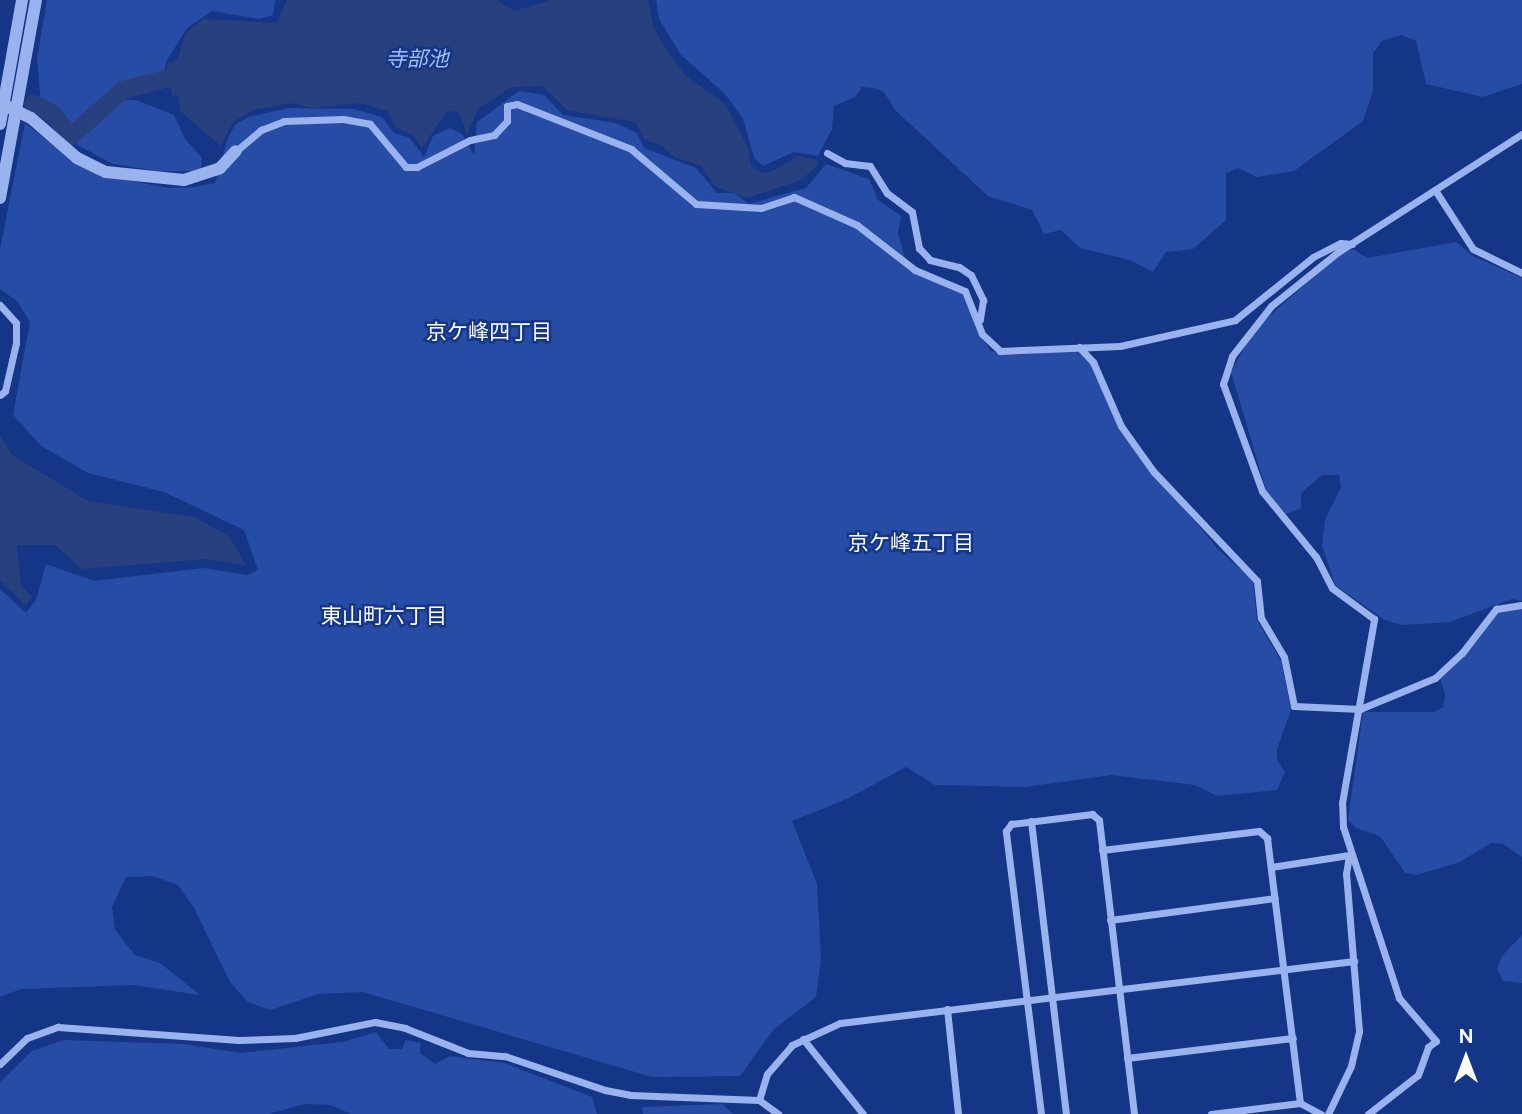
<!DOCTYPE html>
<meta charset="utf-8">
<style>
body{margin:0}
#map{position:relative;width:1522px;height:1114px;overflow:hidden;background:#153587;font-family:Figtree,"Noto Sans JP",sans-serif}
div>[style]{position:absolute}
.green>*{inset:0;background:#274ca6}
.water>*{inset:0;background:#29407e}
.river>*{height:18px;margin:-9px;padding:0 9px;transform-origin:9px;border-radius:9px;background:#29407e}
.minor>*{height:7px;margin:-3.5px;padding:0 3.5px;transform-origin:3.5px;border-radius:3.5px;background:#9ab3ef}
.tertiary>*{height:12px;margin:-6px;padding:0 6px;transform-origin:6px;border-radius:6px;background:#9ab3ef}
span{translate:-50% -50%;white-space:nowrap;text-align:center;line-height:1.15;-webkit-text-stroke:5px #153587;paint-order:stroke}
.water-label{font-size:21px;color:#a6bef6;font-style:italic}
.neighbourhood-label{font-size:21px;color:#fff}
.north{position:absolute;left:1431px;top:1023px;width:70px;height:70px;-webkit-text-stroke:5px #153587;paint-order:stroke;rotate:0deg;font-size:19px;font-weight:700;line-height:28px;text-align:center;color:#fff}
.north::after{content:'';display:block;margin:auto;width:24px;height:32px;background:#fff;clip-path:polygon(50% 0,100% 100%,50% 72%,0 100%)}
</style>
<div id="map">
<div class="green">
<div style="clip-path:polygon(47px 0,275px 0,273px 15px,259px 19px,212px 11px,187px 28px,166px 62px,163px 77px,119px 88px,72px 130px,41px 103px,37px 59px)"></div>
<div style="clip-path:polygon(656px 0,1522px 0,1522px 84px,1483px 97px,1426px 84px,1416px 41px,1401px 35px,1382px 41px,1373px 53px,1373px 91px,1363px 121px,1294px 171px,1257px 177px,1238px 168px,1226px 173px,1226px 220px,1193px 249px,1166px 252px,1153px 272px,1130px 260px,1080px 248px,1061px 230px,1044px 234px,1032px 210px,988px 196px,895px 110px,884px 92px,874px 88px,862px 87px,855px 97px,834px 106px,832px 129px,818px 156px,794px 152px,763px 166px,754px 158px,743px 118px,724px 93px,681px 55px,659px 19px)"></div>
<div style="clip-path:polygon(519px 91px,544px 95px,563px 115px,616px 123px,637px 133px,644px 148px,696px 168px,717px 193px,734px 193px,749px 204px,806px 188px,826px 164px,869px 179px,878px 200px,901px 216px,898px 233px,908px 269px,964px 292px,980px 336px,991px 351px,1015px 355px,1075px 350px,1091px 363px,1119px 430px,1217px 548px,1253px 581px,1257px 620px,1281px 661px,1291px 710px,1277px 749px,1277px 760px,1285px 772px,1277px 790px,1217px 796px,1195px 785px,1111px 775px,1025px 787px,935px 785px,906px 767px,847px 799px,792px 821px,817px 884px,821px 960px,816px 997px,774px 1029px,740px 1076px,652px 1077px,363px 992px,318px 994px,270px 1010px,248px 1002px,230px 982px,194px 908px,178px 885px,152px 876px,126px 877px,112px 907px,115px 930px,135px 955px,160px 963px,200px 995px,133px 985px,21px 989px,0 997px,0 589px,26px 613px,36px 600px,46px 564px,94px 581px,203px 568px,247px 575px,258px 570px,244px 530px,164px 492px,88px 473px,41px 446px,13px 415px,30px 322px,17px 301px,0 289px,0 249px,25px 123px,72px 160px,111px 177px,168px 188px,194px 187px,215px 183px,228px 138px,235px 125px,248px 117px,289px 108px,354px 109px,382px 117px,394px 133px,410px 138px,424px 157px,433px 136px,450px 128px,462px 134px,474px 155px,477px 122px)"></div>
<div style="clip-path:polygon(117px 100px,136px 100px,174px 115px,185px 139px,202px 158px,201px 171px,159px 171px,113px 164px,72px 142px)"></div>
<div style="clip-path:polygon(1456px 242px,1473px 256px,1522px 278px,1522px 601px,1512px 599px,1450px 622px,1402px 625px,1385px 620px,1335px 585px,1322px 545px,1325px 520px,1341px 488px,1339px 475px,1322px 475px,1301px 493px,1301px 508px,1286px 514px,1266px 490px,1231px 372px,1254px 330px,1338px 255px,1353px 249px,1367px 258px)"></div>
<div style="clip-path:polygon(1522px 606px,1522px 857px,1503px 844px,1491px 843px,1460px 862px,1416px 875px,1405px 873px,1380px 836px,1356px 828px,1348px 820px,1363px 712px,1434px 712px,1443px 707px,1445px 695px,1440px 677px,1500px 609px)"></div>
<div style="clip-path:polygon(1522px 935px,1522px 983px,1503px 981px,1497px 969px,1502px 956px)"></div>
<div style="clip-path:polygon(376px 1032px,389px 1049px,402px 1049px,406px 1040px,421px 1043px,420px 1053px,435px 1064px,450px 1056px,504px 1063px,592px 1097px,597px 1114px,351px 1114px,331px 1105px,305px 1104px,268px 1114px,0 1114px,0 1082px,32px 1051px,64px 1040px,182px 1044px,241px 1053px,343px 1042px)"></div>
<div style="clip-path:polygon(722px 1104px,733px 1114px,643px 1114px,642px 1107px)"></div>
</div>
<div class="water">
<div style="clip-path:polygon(287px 0,497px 0,514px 11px,551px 0,648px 0,653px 26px,668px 53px,686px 76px,725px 104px,748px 147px,751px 166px,761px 173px,771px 172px,798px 156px,818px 160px,817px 166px,801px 180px,747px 198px,716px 187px,700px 165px,674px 157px,661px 145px,645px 140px,635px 122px,567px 110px,543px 86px,511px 87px,478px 109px,467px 135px,458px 112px,447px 111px,422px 148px,413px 135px,396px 128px,387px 111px,361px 103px,313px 108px,292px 103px,253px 110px,234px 121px,221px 146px,180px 111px,178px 95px,172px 96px,167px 63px,177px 61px,185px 34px,203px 19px,277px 23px)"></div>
<div style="clip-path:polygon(0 435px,12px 455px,88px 501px,194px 517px,229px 536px,246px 565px,206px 559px,82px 569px,55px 545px,17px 545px,21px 586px,32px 597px,25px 605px,0 580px)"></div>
</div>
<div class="river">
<div style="left:33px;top:104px;width:21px;rotate:25deg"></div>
<div style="left:52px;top:113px;width:30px;rotate:50deg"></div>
<div style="left:71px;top:136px;width:69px;rotate:-41.5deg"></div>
<div style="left:123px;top:90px;width:49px;rotate:-14.3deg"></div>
</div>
<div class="minor">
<div style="left:236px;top:151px;width:33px;rotate:-40deg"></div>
<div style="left:261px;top:130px;width:25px;rotate:-21deg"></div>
<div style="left:284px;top:121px;width:59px;rotate:-1.9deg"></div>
<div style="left:343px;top:119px;width:27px;rotate:10deg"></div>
<div style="left:370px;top:124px;width:56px;rotate:50.1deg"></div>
<div style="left:406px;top:167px;width:11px"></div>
<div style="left:417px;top:167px;width:59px;rotate:-27deg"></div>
<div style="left:470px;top:140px;width:25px;rotate:-12deg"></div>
<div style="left:494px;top:135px;width:19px;rotate:-47deg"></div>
<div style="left:507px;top:121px;width:15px;rotate:-90deg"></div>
<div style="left:507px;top:106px;width:10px;rotate:-11deg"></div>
<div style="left:517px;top:104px;width:123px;rotate:21.5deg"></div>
<div style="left:631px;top:149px;width:85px;rotate:40.2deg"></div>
<div style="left:696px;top:204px;width:65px;rotate:3.5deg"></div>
<div style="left:761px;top:208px;width:35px;rotate:-18deg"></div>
<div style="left:794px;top:197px;width:69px;rotate:24deg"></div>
<div style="left:857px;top:225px;width:73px;rotate:37.8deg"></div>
<div style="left:915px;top:270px;width:54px;rotate:22.8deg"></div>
<div style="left:965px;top:291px;width:46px;rotate:68.4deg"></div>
<div style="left:982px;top:334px;width:25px;rotate:43deg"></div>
<div style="left:1000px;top:351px;width:120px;rotate:-2.4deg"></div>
<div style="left:1120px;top:346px;width:118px;rotate:-12.7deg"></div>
<div style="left:1235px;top:320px;width:100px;rotate:-38.9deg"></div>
<div style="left:1313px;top:257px;width:31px;rotate:-27deg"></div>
<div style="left:1341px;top:243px;width:11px;rotate:5deg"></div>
<div style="left:827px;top:153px;width:21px;rotate:29deg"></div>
<div style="left:845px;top:163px;width:25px;rotate:7deg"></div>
<div style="left:870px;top:166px;width:32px;rotate:58deg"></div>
<div style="left:887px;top:193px;width:31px;rotate:37deg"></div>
<div style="left:912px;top:212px;width:37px;rotate:79deg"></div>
<div style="left:919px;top:248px;width:16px;rotate:47deg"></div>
<div style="left:930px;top:260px;width:30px;rotate:14deg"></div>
<div style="left:959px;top:267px;width:14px;rotate:34deg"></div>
<div style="left:971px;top:275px;width:28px;rotate:64deg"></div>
<div style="left:983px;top:300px;width:20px;rotate:99deg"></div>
<div style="left:1435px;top:190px;width:70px;rotate:57.2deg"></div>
<div style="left:1473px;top:249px;width:55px;rotate:26.1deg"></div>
<div style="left:0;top:305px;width:24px;rotate:48deg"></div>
<div style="left:16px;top:323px;width:20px;rotate:90deg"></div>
<div style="left:16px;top:343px;width:49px;rotate:102.9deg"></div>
<div style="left:5px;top:391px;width:6px;rotate:141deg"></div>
<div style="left:1079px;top:347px;width:21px;rotate:47deg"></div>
<div style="left:1093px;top:362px;width:70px;rotate:66.4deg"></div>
<div style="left:1121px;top:426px;width:55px;rotate:54.6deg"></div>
<div style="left:1153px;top:471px;width:151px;rotate:46.6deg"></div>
<div style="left:1257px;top:581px;width:37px;rotate:84deg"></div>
<div style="left:1261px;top:618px;width:45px;rotate:59.5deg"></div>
<div style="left:1284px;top:657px;width:50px;rotate:78.5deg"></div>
<div style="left:1294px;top:706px;width:66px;rotate:2.6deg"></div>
<div style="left:1360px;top:709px;width:81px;rotate:-22.5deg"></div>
<div style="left:1435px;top:678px;width:37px;rotate:-43deg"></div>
<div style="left:1462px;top:653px;width:56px;rotate:-52.3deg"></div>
<div style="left:1496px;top:609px;width:26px;rotate:-9deg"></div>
<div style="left:1031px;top:821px;width:295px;rotate:83.2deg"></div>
<div style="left:1102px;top:850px;width:158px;rotate:-6.9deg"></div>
<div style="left:1259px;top:831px;width:11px;rotate:41deg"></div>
<div style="left:1267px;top:838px;width:267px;rotate:82.9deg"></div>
<div style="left:1271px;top:867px;width:79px;rotate:-8.7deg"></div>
<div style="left:1110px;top:920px;width:166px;rotate:-7.6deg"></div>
<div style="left:947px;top:1009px;width:106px;rotate:84deg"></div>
<div style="left:803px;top:1039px;width:96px;rotate:51.3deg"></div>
<div style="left:1127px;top:1058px;width:167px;rotate:-6.9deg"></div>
<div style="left:0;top:1064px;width:37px;rotate:-44deg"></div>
<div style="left:27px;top:1038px;width:33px;rotate:-20deg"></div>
<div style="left:58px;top:1027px;width:181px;rotate:4.1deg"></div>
<div style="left:239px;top:1040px;width:56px;rotate:-2deg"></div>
<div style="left:295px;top:1038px;width:82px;rotate:-11.3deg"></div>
<div style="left:375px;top:1022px;width:31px;rotate:11deg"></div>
<div style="left:405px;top:1028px;width:68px;rotate:21.6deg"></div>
<div style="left:468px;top:1053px;width:37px;rotate:5deg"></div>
<div style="left:505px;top:1056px;width:106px;rotate:18.8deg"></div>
<div style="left:605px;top:1090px;width:25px;rotate:11deg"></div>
<div style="left:630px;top:1095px;width:129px;rotate:2.2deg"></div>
<div style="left:759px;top:1100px;width:24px;rotate:36deg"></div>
<div style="left:759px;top:1100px;width:27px;rotate:-73deg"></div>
<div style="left:767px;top:1074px;width:38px;rotate:-49deg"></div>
<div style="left:792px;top:1045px;width:53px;rotate:-24.6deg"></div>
<div style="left:840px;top:1023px;width:518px;rotate:-6.88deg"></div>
<div style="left:1041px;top:1114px;width:285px;rotate:-97.1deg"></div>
<div style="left:1006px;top:831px;width:9px;rotate:-54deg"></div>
<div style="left:1011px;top:824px;width:82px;rotate:-7deg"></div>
<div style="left:1092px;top:814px;width:9px;rotate:41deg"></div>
<div style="left:1099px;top:820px;width:296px;rotate:83.2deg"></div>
<div style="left:1211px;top:1114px;width:90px;rotate:-7deg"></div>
<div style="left:1300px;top:1103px;width:24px;rotate:28deg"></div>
<div style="left:1328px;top:1114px;width:53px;rotate:-64.4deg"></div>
<div style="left:1351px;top:1066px;width:36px;rotate:-77deg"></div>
<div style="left:1359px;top:1031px;width:158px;rotate:-94.7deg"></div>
<div style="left:1346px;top:874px;width:18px;rotate:-81deg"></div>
<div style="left:1368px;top:1114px;width:63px;rotate:-38deg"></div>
<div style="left:1418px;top:1075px;width:30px;rotate:-70deg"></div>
<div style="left:1428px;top:1047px;width:10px;rotate:-37deg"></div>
<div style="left:1436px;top:1041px;width:57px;rotate:-130.7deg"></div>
<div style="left:1399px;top:998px;width:180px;rotate:-108.1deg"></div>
<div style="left:1343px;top:827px;width:24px;rotate:-92deg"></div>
<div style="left:1342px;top:803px;width:187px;rotate:-80.1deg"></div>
<div style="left:1374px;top:619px;width:52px;rotate:-143.6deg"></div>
<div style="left:1332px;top:588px;width:35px;rotate:-117deg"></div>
<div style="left:1316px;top:557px;width:85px;rotate:-129.3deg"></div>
<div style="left:1262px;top:491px;width:114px;rotate:-110deg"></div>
<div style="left:1223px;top:384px;width:29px;rotate:-72deg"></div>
<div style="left:1232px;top:356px;width:63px;rotate:-52deg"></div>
<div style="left:1271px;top:306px;width:86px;rotate:-38.9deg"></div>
<div style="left:1338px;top:252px;width:219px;rotate:-32.7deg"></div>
</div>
<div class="tertiary">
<div style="left:0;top:103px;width:34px;rotate:26deg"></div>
<div style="left:31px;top:118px;width:61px;rotate:41deg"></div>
<div style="left:77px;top:158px;width:32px;rotate:26deg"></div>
<div style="left:106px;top:172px;width:78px;rotate:5.9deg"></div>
<div style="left:184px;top:180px;width:38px;rotate:-18deg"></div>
<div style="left:220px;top:168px;width:23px;rotate:-47deg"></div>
<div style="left:0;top:124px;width:126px;rotate:-79.9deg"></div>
<div style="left:0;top:198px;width:201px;rotate:-79.7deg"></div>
</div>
<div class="water-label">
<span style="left:417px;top:59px">寺部池</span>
</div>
<div class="neighbourhood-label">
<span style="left:489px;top:332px">京ケ峰四丁目</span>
<span style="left:911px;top:543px">京ケ峰五丁目</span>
<span style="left:384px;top:616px">東山町六丁目</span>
</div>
<div class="north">N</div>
</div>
